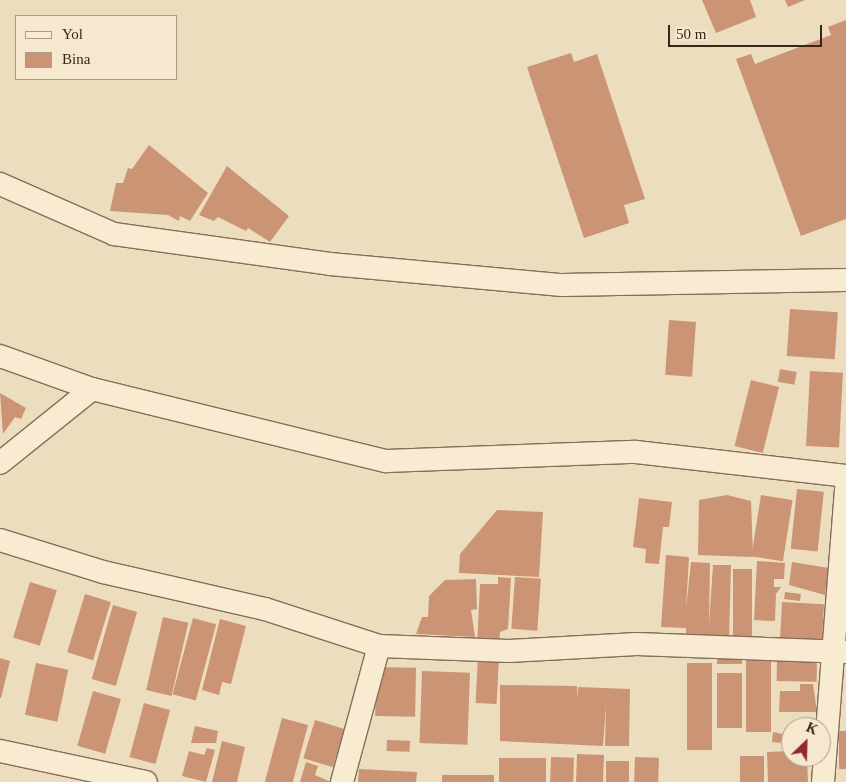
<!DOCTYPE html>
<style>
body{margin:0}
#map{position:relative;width:846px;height:782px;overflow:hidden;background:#edddbf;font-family:"Times New Roman",serif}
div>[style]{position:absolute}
.building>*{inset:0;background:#cb9475;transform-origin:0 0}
.roads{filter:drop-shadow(1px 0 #856e58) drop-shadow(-1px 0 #856e58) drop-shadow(0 1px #856e58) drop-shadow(0 -1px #856e58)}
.street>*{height:22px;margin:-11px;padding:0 11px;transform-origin:11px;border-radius:11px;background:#f8ebd2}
span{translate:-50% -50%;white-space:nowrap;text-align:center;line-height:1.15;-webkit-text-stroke:4.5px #f5e8ce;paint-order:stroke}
.legend{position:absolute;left:15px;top:15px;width:162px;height:65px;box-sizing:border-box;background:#f5e8ce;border:1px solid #a89b87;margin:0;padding:6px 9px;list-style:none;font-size:15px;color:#35271c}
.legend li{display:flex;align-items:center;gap:10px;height:25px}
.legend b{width:25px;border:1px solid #a89b87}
.north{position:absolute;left:781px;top:717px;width:50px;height:50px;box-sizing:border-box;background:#f5e8ce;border:1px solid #a89b87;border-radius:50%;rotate:24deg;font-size:14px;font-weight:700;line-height:20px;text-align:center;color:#35271c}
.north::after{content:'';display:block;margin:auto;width:18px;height:22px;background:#94282f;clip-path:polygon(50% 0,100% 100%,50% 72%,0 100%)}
.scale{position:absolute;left:668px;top:25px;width:154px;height:22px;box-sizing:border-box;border:2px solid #35271c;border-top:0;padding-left:6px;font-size:15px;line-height:18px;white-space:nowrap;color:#35271c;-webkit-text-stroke:4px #f5e8ce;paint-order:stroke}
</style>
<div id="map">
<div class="building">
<div style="clip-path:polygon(702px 0,750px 0,756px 17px,716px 33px)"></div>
<div style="clip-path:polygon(785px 0,805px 0,788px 7px)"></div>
<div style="clip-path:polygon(846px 20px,846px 219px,801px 236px,736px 59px,751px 54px,755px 64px,831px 35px,828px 27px)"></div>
<div style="clip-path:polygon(571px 53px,574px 62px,597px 54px,645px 199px,624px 205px,629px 223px,584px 238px,527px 67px)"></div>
<div style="clip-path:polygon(149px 145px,208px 193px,190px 221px,180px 216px,179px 221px,168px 215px,110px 211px,116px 183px,123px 183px,128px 168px,132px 169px)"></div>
<div style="clip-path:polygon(227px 166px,289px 216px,270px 242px,248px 228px,246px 231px,218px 217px,214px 221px,199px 215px)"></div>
<div style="left:790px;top:309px;width:48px;height:47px;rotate:4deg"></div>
<div style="left:669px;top:320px;width:27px;height:55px;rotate:4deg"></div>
<div style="left:780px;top:369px;width:17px;height:13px;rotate:10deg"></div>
<div style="left:810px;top:371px;width:33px;height:75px;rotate:3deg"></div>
<div style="left:751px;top:380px;width:29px;height:68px;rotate:14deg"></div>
<div style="clip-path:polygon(0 393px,26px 408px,21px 419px,15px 417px,3px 434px)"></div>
<div style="left:797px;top:489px;width:27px;height:60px;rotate:6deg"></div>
<div style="clip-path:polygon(727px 495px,751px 501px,753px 557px,698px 555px,699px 500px)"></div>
<div style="left:761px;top:495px;width:32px;height:62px;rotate:9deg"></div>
<div style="clip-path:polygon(639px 498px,672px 502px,669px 527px,663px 527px,659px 564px,645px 563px,646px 549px,633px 547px)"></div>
<div style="clip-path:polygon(497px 510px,543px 512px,539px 577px,459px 573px,460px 554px)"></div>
<div style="clip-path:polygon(666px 555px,689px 557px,686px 609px,691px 562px,710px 563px,709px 625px,713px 565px,731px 565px,729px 639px,686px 635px,686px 628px,661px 627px)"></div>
<div style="clip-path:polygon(757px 561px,785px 563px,784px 579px,774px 579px,774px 587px,781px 587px,776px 594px,775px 621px,754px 620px)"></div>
<div style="clip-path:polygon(792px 562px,829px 568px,825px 595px,789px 585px)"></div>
<div style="left:733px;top:569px;width:19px;height:72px"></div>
<div style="clip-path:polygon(498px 577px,511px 578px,508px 629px,500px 632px,499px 649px,477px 647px,480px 584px,498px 584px)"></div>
<div style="left:515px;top:577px;width:26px;height:52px;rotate:4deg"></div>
<div style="clip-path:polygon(476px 579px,477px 609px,471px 610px,475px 637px,416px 634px,422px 617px,428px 617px,429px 596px,445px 580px)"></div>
<div style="left:30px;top:582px;width:28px;height:58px;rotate:17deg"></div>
<div style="left:785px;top:592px;width:16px;height:7px;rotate:7deg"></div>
<div style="left:85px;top:594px;width:27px;height:61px;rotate:17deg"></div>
<div style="left:782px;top:602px;width:42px;height:45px;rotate:3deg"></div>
<div style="left:113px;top:605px;width:25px;height:77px;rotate:16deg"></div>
<div style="left:163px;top:617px;width:26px;height:75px;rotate:13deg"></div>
<div style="left:193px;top:618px;width:24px;height:79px;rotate:15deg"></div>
<div style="clip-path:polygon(220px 619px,246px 626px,231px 684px,222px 682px,219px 695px,202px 690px)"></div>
<div style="left:717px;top:655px;width:25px;height:9px"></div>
<div style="left:478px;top:657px;width:21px;height:46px;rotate:3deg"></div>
<div style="left:746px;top:657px;width:25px;height:75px"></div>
<div style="left:777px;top:657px;width:40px;height:24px;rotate:1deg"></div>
<div style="clip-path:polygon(0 658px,10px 661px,1px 698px,0 698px)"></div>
<div style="left:36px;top:663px;width:33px;height:53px;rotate:12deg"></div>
<div style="left:687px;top:663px;width:25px;height:87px"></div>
<div style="left:376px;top:667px;width:40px;height:49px;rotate:1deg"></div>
<div style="left:422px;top:671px;width:48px;height:72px;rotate:2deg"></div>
<div style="left:717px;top:673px;width:25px;height:55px"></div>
<div style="clip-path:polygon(800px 684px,813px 684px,817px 712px,779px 712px,780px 691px,800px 691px)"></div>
<div style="clip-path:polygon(500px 685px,577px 686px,577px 700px,578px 687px,630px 689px,629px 746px,605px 746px,606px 705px,603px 746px,500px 741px)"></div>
<div style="left:93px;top:691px;width:29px;height:57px;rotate:16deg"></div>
<div style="left:144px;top:703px;width:27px;height:56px;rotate:15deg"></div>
<div style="left:282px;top:718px;width:27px;height:66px;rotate:15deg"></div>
<div style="left:315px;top:720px;width:31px;height:40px;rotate:17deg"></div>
<div style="clip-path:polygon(195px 726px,218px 731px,216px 743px,191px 743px)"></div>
<div style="left:839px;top:731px;width:7px;height:38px"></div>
<div style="clip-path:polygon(773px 732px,783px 734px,781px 743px,772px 742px)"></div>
<div style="left:387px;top:740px;width:23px;height:11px;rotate:2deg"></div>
<div style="clip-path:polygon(222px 741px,245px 747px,237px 782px,212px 782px)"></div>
<div style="clip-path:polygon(207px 748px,215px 750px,206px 782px,182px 776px,189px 751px,204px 755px)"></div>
<div style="clip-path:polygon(791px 751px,791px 757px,807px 757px,808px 782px,768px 782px,767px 752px)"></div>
<div style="left:577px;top:754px;width:27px;height:28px;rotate:2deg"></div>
<div style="left:740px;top:756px;width:24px;height:26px"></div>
<div style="left:551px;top:757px;width:23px;height:25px;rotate:2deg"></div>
<div style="left:635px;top:757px;width:24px;height:25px;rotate:2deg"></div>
<div style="left:499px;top:758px;width:47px;height:24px"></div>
<div style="left:606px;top:761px;width:23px;height:21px"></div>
<div style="clip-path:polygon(306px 762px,318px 766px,315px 775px,331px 782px,300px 782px)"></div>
<div style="clip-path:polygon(359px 769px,417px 772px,416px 782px,358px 782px)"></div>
<div style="left:442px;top:775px;width:52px;height:7px"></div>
</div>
<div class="roads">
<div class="street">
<div style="left:0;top:184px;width:124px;rotate:23.7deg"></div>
<div style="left:114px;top:234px;width:218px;rotate:7.9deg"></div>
<div style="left:330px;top:264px;width:233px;rotate:5.2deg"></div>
<div style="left:562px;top:285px;width:284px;rotate:-1deg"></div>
<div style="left:0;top:356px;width:98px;rotate:19.7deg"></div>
<div style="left:92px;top:389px;width:303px;rotate:13.8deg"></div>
<div style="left:386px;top:461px;width:250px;rotate:-2.1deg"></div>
<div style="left:636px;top:452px;width:211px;rotate:6.5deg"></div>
<div style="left:0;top:463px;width:118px;rotate:-38.8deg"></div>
<div style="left:0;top:540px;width:108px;rotate:17.3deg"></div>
<div style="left:103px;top:572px;width:166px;rotate:12.9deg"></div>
<div style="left:265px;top:609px;width:120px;rotate:18deg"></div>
<div style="left:379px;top:646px;width:130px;rotate:2.2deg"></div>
<div style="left:509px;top:651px;width:128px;rotate:-3.1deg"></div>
<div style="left:637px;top:644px;width:209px;rotate:2.2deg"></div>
<div style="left:0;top:751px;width:149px;rotate:12deg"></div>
<div style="left:342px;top:782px;width:141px;rotate:-74.8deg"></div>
<div style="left:823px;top:782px;width:295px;rotate:-85.5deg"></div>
</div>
</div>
<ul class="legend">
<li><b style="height:6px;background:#f8ebd2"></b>Yol</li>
<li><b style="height:14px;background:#cb9475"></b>Bina</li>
</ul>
<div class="north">K</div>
<div class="scale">50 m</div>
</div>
